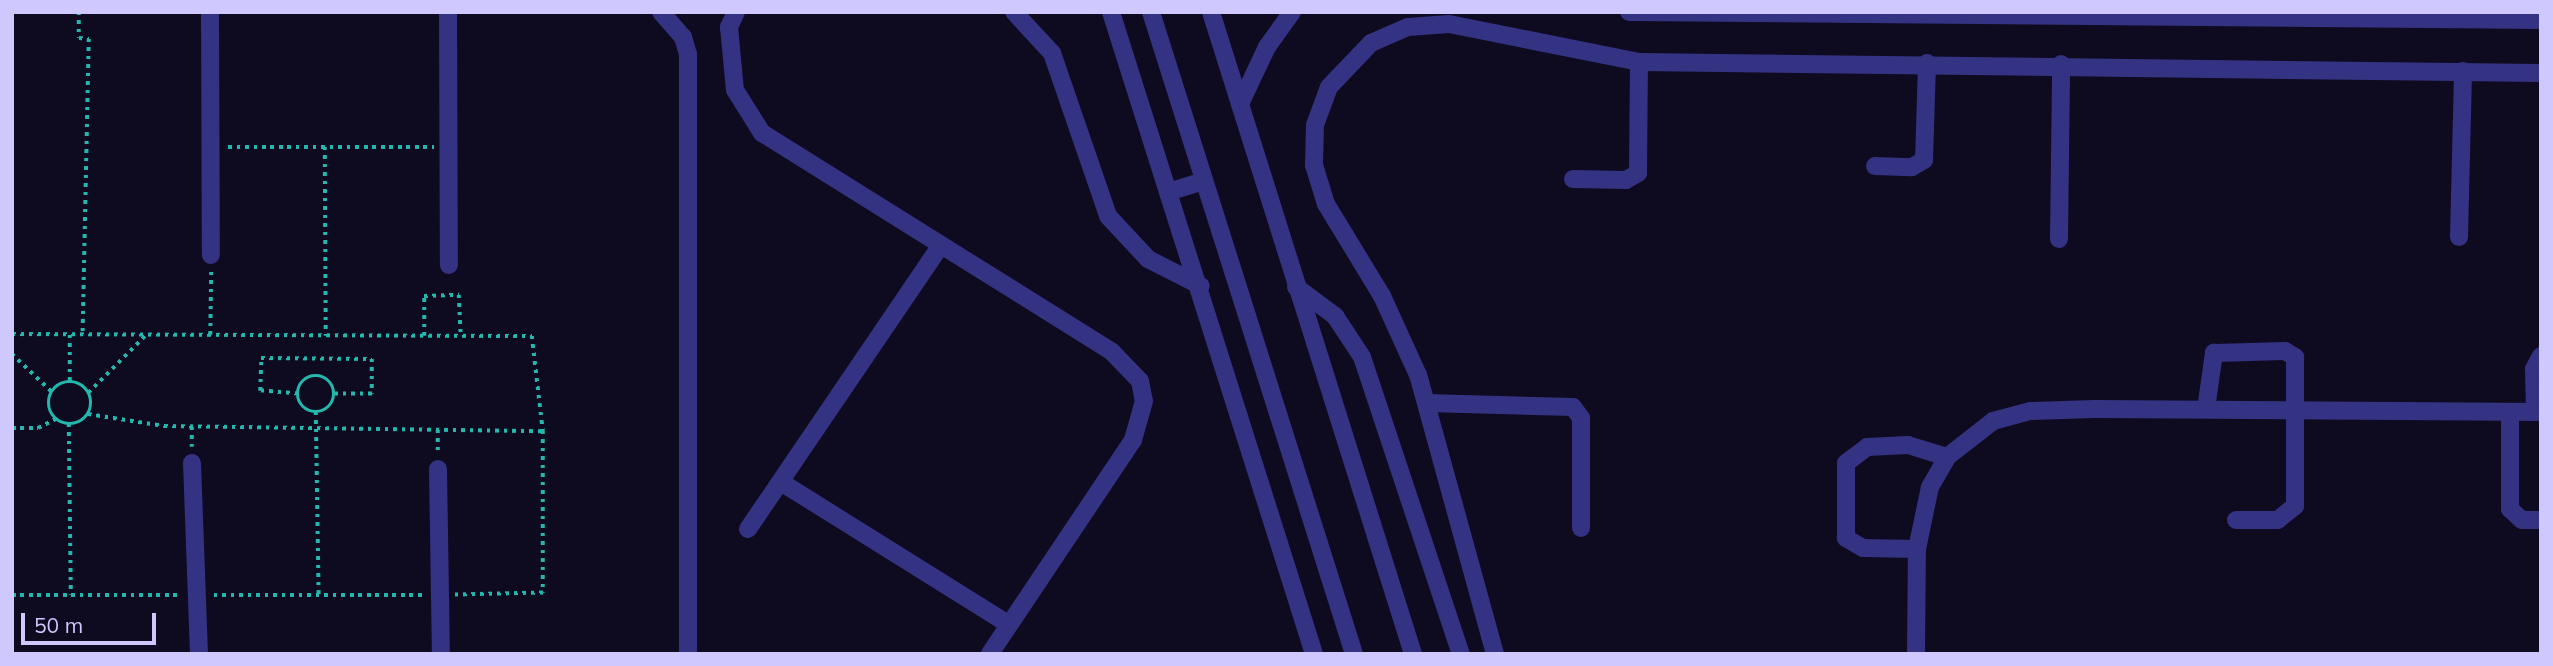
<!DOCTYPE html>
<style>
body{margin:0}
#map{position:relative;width:2553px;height:666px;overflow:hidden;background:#0e0a1f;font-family:Mulish,sans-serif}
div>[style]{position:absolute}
.path>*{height:3.5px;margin-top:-1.75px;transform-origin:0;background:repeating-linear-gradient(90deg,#24b7ae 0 3.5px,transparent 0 8.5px)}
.path>.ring{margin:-1.75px;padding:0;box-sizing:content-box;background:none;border:3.5px solid #24b7ae;border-radius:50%}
.minor>*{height:18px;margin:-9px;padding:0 9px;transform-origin:9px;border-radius:9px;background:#343282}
.tertiary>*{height:18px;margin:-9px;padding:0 9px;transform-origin:9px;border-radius:9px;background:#343282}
span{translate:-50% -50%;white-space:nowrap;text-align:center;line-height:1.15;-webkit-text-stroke:5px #0e0a1f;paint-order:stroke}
.frame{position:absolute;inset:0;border:14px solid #cec8ff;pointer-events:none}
.scale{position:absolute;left:21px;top:613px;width:135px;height:32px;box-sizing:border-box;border:4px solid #cec8ff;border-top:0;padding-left:9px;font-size:21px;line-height:24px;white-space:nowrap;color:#cec8ff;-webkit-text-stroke:5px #0e0a1f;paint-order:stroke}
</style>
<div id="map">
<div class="path">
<div style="left:79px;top:12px;width:26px;rotate:90deg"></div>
<div style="left:79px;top:38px;width:10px;rotate:6deg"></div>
<div style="left:89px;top:39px;width:296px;rotate:91.2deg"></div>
<div style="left:228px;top:147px;width:206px"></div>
<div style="left:325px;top:147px;width:189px;rotate:89.7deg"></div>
<div style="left:12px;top:334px;width:520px;rotate:0.22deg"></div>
<div style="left:532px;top:336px;width:96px;rotate:83.4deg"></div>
<div style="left:543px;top:431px;width:162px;rotate:90deg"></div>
<div style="left:543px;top:593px;width:88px;rotate:178.7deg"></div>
<div style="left:70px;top:335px;width:47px;rotate:90deg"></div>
<div style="left:210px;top:335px;width:64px;rotate:-89.1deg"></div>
<div style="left:424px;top:336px;width:40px;rotate:-90deg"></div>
<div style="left:424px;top:296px;width:35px;rotate:-2deg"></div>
<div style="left:459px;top:295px;width:42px;rotate:87.3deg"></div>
<div style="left:12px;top:354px;width:55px;rotate:43.5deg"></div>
<div class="ring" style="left:298px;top:376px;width:32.5px;height:32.5px"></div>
<div class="ring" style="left:49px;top:382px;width:38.5px;height:38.5px"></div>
<div style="left:88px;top:393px;width:82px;rotate:-45deg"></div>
<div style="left:298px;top:394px;width:38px;rotate:-175deg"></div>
<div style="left:260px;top:391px;width:33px;rotate:-88deg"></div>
<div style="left:261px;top:358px;width:111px;rotate:0.5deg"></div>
<div style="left:372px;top:359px;width:35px;rotate:90deg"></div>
<div style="left:372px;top:394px;width:38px;rotate:180deg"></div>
<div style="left:316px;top:412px;width:183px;rotate:89.1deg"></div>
<div style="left:88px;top:414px;width:77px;rotate:9deg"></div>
<div style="left:164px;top:426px;width:379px;rotate:0.8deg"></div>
<div style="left:69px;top:424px;width:171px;rotate:89.3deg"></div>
<div style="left:192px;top:427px;width:20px;rotate:90deg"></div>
<div style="left:12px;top:428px;width:26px"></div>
<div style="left:38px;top:428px;width:20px;rotate:-27deg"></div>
<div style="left:438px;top:430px;width:22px;rotate:90deg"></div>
<div style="left:12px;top:595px;width:170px"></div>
<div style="left:214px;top:595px;width:209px"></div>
</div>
<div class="minor">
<div style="left:210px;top:12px;width:243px;rotate:89.8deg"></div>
<div style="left:448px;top:12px;width:253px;rotate:89.8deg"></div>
<div style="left:661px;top:12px;width:33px;rotate:49deg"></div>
<div style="left:683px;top:37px;width:18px;rotate:74deg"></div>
<div style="left:688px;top:54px;width:600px;rotate:90deg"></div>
<div style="left:736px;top:12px;width:17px;rotate:115deg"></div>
<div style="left:729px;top:27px;width:63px;rotate:84.6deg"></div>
<div style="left:735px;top:90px;width:51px;rotate:57.9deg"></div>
<div style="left:762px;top:133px;width:413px;rotate:32deg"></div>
<div style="left:1112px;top:352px;width:40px;rotate:46deg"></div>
<div style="left:1140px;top:381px;width:20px;rotate:79deg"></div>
<div style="left:1144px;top:401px;width:41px;rotate:105.8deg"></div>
<div style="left:1133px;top:440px;width:257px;rotate:123.8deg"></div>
<div style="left:1014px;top:12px;width:56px;rotate:47.2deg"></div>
<div style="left:1052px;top:53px;width:172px;rotate:71deg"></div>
<div style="left:1108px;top:216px;width:59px;rotate:47.1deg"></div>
<div style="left:1148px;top:259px;width:59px;rotate:27deg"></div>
<div style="left:1111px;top:12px;width:673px;rotate:72.45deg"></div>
<div style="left:1629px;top:12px;width:912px;rotate:0.5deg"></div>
<div style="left:1875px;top:166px;width:37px;rotate:2deg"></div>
<div style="left:1912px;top:167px;width:14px;rotate:-30deg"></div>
<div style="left:1924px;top:160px;width:97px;rotate:-88.2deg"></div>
<div style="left:1573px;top:179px;width:53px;rotate:1.1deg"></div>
<div style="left:1626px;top:180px;width:14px;rotate:-30deg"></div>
<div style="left:1638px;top:173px;width:111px;rotate:-89.5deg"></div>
<div style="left:2459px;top:237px;width:166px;rotate:-88.6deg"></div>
<div style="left:2059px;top:239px;width:175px;rotate:-89.3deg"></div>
<div style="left:1296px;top:287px;width:49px;rotate:36.6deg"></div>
<div style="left:1335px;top:316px;width:49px;rotate:56.6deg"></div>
<div style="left:1362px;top:357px;width:313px;rotate:71.6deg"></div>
<div style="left:1427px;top:403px;width:146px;rotate:1.6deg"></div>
<div style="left:1573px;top:407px;width:14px;rotate:54deg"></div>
<div style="left:1581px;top:418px;width:110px;rotate:90deg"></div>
<div style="left:2206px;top:409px;width:57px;rotate:-81.9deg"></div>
<div style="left:2214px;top:353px;width:71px;rotate:-1.6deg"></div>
<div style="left:2285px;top:351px;width:12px;rotate:31deg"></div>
<div style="left:2295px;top:357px;width:149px;rotate:90deg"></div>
<div style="left:2295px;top:506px;width:22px;rotate:141deg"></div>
<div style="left:2278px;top:520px;width:42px;rotate:180deg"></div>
<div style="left:2510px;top:412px;width:97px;rotate:90deg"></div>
<div style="left:2510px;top:509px;width:16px;rotate:43deg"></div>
<div style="left:2522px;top:520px;width:19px"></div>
<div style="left:2535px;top:412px;width:43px;rotate:-91.3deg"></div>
<div style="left:2534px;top:369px;width:15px;rotate:-62deg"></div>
<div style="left:192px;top:463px;width:191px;rotate:87.9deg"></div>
<div style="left:438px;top:469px;width:185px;rotate:89.1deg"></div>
<div style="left:784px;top:484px;width:264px;rotate:32deg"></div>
<div style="left:748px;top:529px;width:342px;rotate:-55.8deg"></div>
<div style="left:1917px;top:549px;width:54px;rotate:-178.9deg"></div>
<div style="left:1863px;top:548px;width:20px;rotate:-150deg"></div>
<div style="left:1846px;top:538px;width:75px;rotate:-90deg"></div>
<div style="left:1846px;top:463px;width:26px;rotate:-37deg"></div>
<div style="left:1867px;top:447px;width:41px;rotate:-2.8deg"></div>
<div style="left:1908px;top:445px;width:41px;rotate:17.1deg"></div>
<div style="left:1495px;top:654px;width:289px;rotate:-105.4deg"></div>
<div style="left:1418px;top:375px;width:87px;rotate:-114.5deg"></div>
<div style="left:1382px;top:296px;width:108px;rotate:-121.3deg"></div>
<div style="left:1326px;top:204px;width:41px;rotate:-107.1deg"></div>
<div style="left:1314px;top:165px;width:40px;rotate:-88.6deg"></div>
<div style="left:1315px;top:125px;width:40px;rotate:-69.8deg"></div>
<div style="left:1329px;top:87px;width:61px;rotate:-46.3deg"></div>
<div style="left:1371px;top:43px;width:40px;rotate:-23.4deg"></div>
<div style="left:1408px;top:27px;width:41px;rotate:-4.2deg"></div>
<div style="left:1449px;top:24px;width:194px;rotate:11.3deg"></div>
<div style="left:1639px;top:62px;width:902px;rotate:0.7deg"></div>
<div style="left:1916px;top:654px;width:105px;rotate:-89.5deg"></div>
<div style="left:1917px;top:549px;width:63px;rotate:-78.2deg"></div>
<div style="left:1930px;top:487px;width:34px;rotate:-60deg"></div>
<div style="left:1947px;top:457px;width:58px;rotate:-38deg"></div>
<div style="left:1993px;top:421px;width:39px;rotate:-15deg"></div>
<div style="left:2031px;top:411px;width:63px;rotate:-1.8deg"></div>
<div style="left:2094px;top:409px;width:447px;rotate:0.4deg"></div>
</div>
<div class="tertiary">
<div style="left:1151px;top:12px;width:673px;rotate:72.45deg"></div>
<div style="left:1211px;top:12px;width:673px;rotate:72.53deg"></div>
<div style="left:1240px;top:104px;width:63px;rotate:-64.7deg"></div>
<div style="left:1267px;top:47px;width:43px;rotate:-54.5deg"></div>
<div style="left:1171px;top:191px;width:34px;rotate:-17deg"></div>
</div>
<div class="frame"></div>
<div class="scale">50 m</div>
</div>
